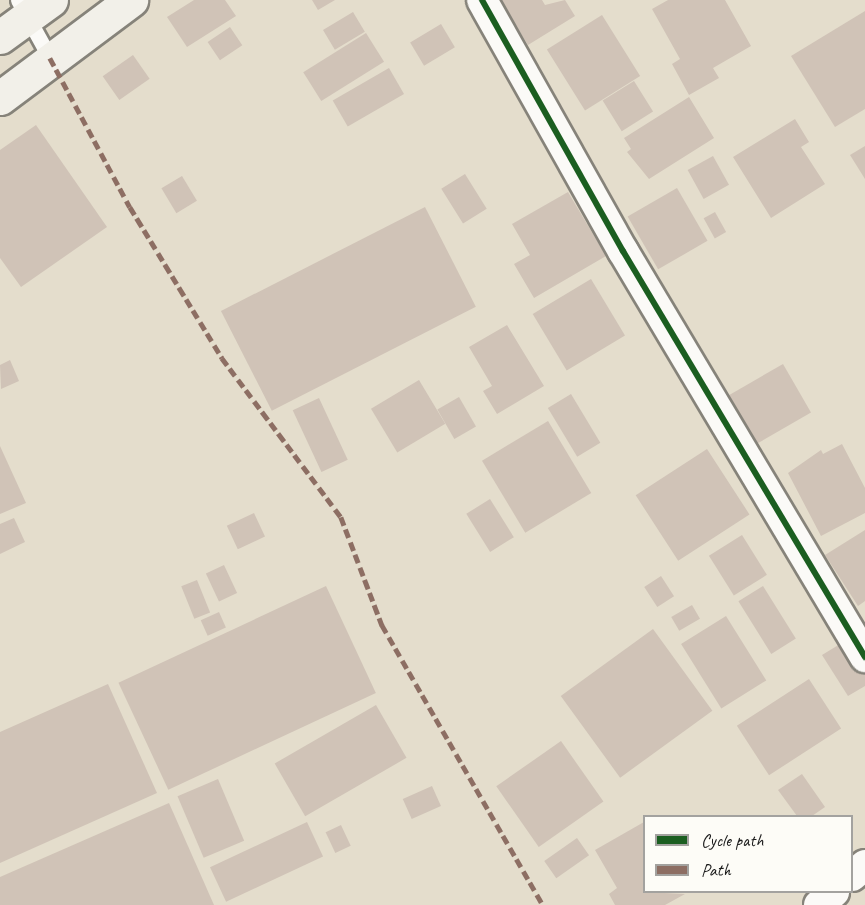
<!DOCTYPE html>
<style>
body{margin:0}
#map{position:relative;width:865px;height:905px;overflow:hidden;background:#e4ddcc;font-family:Caveat,sans-serif}
div>[style]{position:absolute}
.building>*{inset:0;background:#d0c3b7;transform-origin:0 0}
.roads{filter:drop-shadow(2px 0 #86837a) drop-shadow(-2px 0 #86837a) drop-shadow(0 2px #86837a) drop-shadow(0 -2px #86837a)}
.service>*{height:15px;margin:-7.5px;padding:0 7.5px;transform-origin:7.5px;border-radius:7.5px;background:#fbfaf7}
.minor>*{height:30px;margin:-15px;padding:0 15px;transform-origin:15px;border-radius:15px;background:#fbfaf7}
.secondary>*{height:33px;margin:-16.5px;padding:0 16.5px;transform-origin:16.5px;border-radius:16.5px;background:#f2f0e9}
.quiet>*{height:4.5px;margin-top:-2.25px;transform-origin:0;background:repeating-linear-gradient(90deg,#8d6e63 0 9px,transparent 0 13.5px)}
.cycleway>*{height:6px;margin:-3px;padding:0 3px;transform-origin:3px;border-radius:3px;background:#1b5e20}
span{translate:-50% -50%;white-space:nowrap;text-align:center;line-height:1.15;-webkit-text-stroke:6px #fdfcf7;paint-order:stroke}
.legend{position:absolute;left:643px;top:815px;width:210px;height:78px;box-sizing:border-box;background:#fdfcf7;border:2px solid #a3a29f;margin:0;padding:8px 10px;list-style:none;font-size:18px;color:#1c1c1c}
.legend li{display:flex;align-items:center;gap:12px;height:30px}
.legend b{width:30px;border:2px solid #a3a29f}
</style>
<div id="map">
<div class="building">
<div style="clip-path:polygon(194px 0,225px 0,236px 16px,187px 47px,167px 17px)"></div>
<div style="clip-path:polygon(312px 0,335px 0,318px 10px)"></div>
<div style="clip-path:polygon(500px 0,542px 0,545px 5px,565px 0,575px 16px,528px 45px)"></div>
<div style="clip-path:polygon(668px 0,725px 0,751px 46px,713px 68px,719px 78px,689px 95px,672px 64px,680px 59px,652px 9px)"></div>
<div style="clip-path:polygon(865px 11px,865px 109px,835px 127px,791px 56px)"></div>
<div style="left:353px;top:12px;width:23px;height:35px;rotate:59deg"></div>
<div style="left:602px;top:15px;width:72px;height:65px;rotate:58deg"></div>
<div style="left:441px;top:24px;width:27px;height:36px;rotate:59deg"></div>
<div style="left:230px;top:27px;width:22px;height:27px;rotate:56deg"></div>
<div style="left:366px;top:33px;width:34px;height:74px;rotate:58deg"></div>
<div style="left:133px;top:55px;width:29px;height:37px;rotate:55deg"></div>
<div style="left:389px;top:68px;width:30px;height:65px;rotate:60deg"></div>
<div style="left:634px;top:81px;width:36px;height:37px;rotate:58deg"></div>
<div style="clip-path:polygon(689px 97px,714px 138px,649px 179px,627px 152px,631px 149px,624px 138px)"></div>
<div style="clip-path:polygon(795px 119px,809px 142px,801px 147px,825px 184px,771px 218px,733px 157px)"></div>
<div style="clip-path:polygon(36px 125px,107px 227px,21px 287px,0 258px,0 150px)"></div>
<div style="clip-path:polygon(865px 146px,865px 179px,850px 155px)"></div>
<div style="left:713px;top:156px;width:33px;height:29px;rotate:61deg"></div>
<div style="left:465px;top:174px;width:41px;height:28px;rotate:58deg"></div>
<div style="left:182px;top:176px;width:29px;height:24px;rotate:59deg"></div>
<div style="left:677px;top:188px;width:61px;height:57px;rotate:60deg"></div>
<div style="clip-path:polygon(568px 192px,606px 256px,534px 298px,514px 264px,530px 255px,512px 224px)"></div>
<div style="left:425px;top:207px;width:112px;height:229px;rotate:63deg"></div>
<div style="left:715px;top:212px;width:23px;height:13px;rotate:61deg"></div>
<div style="left:591px;top:279px;width:66px;height:68px;rotate:59deg"></div>
<div style="clip-path:polygon(507px 325px,544px 386px,497px 414px,483px 391px,492px 386px,469px 347px)"></div>
<div style="clip-path:polygon(10px 360px,19px 381px,1px 389px,0 365px)"></div>
<div style="left:783px;top:364px;width:56px;height:67px;rotate:60deg"></div>
<div style="left:419px;top:380px;width:51px;height:56px;rotate:59deg"></div>
<div style="left:571px;top:394px;width:57px;height:27px;rotate:59deg"></div>
<div style="left:459px;top:397px;width:34px;height:25px;rotate:60deg"></div>
<div style="left:319px;top:398px;width:68px;height:29px;rotate:65deg"></div>
<div style="left:548px;top:421px;width:84px;height:77px;rotate:59deg"></div>
<div style="clip-path:polygon(842px 444px,865px 488px,865px 513px,821px 536px,788px 473px,821px 450px,823px 454px)"></div>
<div style="clip-path:polygon(0 446px,26px 503px,0 514px)"></div>
<div style="left:707px;top:449px;width:78px;height:85px;rotate:57deg"></div>
<div style="left:490px;top:499px;width:45px;height:28px;rotate:58deg"></div>
<div style="left:254px;top:513px;width:26px;height:30px;rotate:65deg"></div>
<div style="clip-path:polygon(14px 518px,25px 542px,0 554px,0 524px)"></div>
<div style="clip-path:polygon(865px 530px,865px 601px,858px 606px,825px 555px)"></div>
<div style="left:742px;top:535px;width:47px;height:39px;rotate:58deg"></div>
<div style="left:224px;top:565px;width:31px;height:20px;rotate:65deg"></div>
<div style="left:661px;top:576px;width:24px;height:20px;rotate:57deg"></div>
<div style="left:197px;top:580px;width:35px;height:17px;rotate:68deg"></div>
<div style="left:326px;top:586px;width:118px;height:229px;rotate:65deg"></div>
<div style="left:763px;top:586px;width:62px;height:29px;rotate:58deg"></div>
<div style="left:692px;top:605px;width:16px;height:24px;rotate:60deg"></div>
<div style="left:219px;top:612px;width:17px;height:20px;rotate:66deg"></div>
<div style="left:726px;top:616px;width:76px;height:53px;rotate:58deg"></div>
<div style="left:653px;top:629px;width:101px;height:114px;rotate:54deg"></div>
<div style="clip-path:polygon(845px 641px,865px 673px,865px 686px,848px 696px,822px 655px)"></div>
<div style="left:809px;top:679px;width:59px;height:86px;rotate:57deg"></div>
<div style="clip-path:polygon(108px 684px,157px 793px,0 863px,0 732px)"></div>
<div style="left:376px;top:705px;width:61px;height:117px;rotate:60deg"></div>
<div style="left:561px;top:741px;width:74px;height:79px;rotate:55deg"></div>
<div style="clip-path:polygon(802px 774px,825px 807px,812px 816px,797px 816px,778px 790px)"></div>
<div style="left:218px;top:779px;width:67px;height:44px;rotate:67deg"></div>
<div style="left:432px;top:786px;width:22px;height:32px;rotate:66deg"></div>
<div style="clip-path:polygon(169px 803px,214px 905px,0 905px,0 877px)"></div>
<div style="left:307px;top:822px;width:38px;height:107px;rotate:65deg"></div>
<div style="clip-path:polygon(644px 822px,644px 892px,685px 894px,665px 905px,615px 905px,609px 894px,617px 888px,595px 850px)"></div>
<div style="left:341px;top:825px;width:23px;height:17px;rotate:65deg"></div>
<div style="left:577px;top:838px;width:21px;height:40px;rotate:55deg"></div>
</div>
<div class="roads">
<div class="service">
<div style="left:18px;top:0;width:66px;rotate:61.1deg"></div>
</div>
<div class="minor">
<div style="left:482px;top:0;width:288px;rotate:60.7deg"></div>
<div style="left:623px;top:251px;width:473px;rotate:59.2deg"></div>
<div style="left:852px;top:876px;width:17px;rotate:-40deg"></div>
<div style="left:819px;top:905px;width:20px;rotate:-41deg"></div>
</div>
<div class="secondary">
<div style="left:0;top:37px;width:63px;rotate:-36deg"></div>
<div style="left:0;top:98px;width:164px;rotate:-36.8deg"></div>
</div>
</div>
<div class="quiet">
<div style="left:50px;top:58px;width:169px;rotate:61.8deg"></div>
<div style="left:130px;top:207px;width:177px;rotate:58.6deg"></div>
<div style="left:222px;top:358px;width:199px;rotate:53.2deg"></div>
<div style="left:341px;top:517px;width:116px;rotate:69.2deg"></div>
<div style="left:382px;top:625px;width:323px;rotate:60.1deg"></div>
</div>
<div class="cycleway">
<div style="left:482px;top:0;width:288px;rotate:60.7deg"></div>
<div style="left:623px;top:251px;width:473px;rotate:59.2deg"></div>
</div>
<ul class="legend">
<li><b style="height:8px;background:#1b5e20"></b>Cycle path</li>
<li><b style="height:8px;background:#8d6e63"></b>Path</li>
</ul>
</div>
